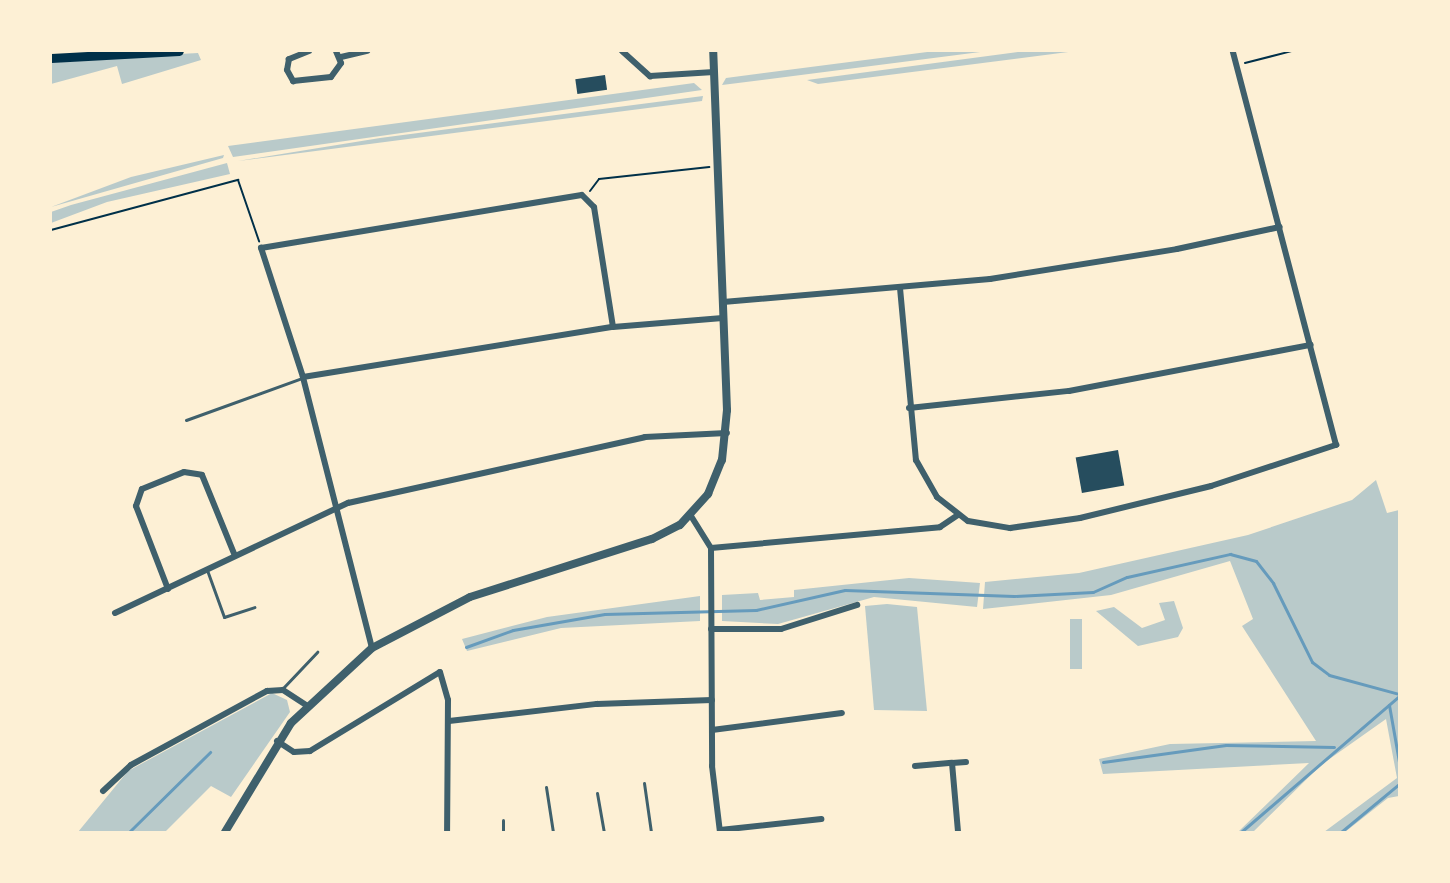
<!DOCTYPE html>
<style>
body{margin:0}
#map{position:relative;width:1450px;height:883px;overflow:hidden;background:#fdf0d5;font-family:Merriweather,serif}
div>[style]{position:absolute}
.green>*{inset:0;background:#b9caca;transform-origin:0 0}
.stream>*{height:3px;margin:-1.5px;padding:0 1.5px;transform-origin:1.5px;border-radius:1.5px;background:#669bbc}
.building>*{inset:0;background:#264d5e;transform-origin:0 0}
.path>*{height:2px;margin:-1px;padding:0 1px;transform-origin:1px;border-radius:1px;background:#003049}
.service>*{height:3px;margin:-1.5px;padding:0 1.5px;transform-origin:1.5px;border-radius:1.5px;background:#3f606c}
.minor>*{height:6px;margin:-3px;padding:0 3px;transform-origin:3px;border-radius:3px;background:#3f606c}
.tertiary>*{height:8px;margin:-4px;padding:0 4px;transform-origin:4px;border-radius:4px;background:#3f606c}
.secondary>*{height:9px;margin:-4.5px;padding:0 4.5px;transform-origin:4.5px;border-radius:4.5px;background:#003049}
span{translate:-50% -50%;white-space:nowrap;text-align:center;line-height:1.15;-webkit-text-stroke:4.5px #fdf0d5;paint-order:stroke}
.frame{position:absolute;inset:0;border:52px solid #fdf0d5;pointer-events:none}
</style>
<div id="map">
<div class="green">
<div style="clip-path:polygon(935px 51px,988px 51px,722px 85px,726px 78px)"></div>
<div style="clip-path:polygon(1025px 51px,1076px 51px,818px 84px,807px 80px)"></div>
<div style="clip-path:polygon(198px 53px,201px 60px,122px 84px,117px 66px,51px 84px,51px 61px)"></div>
<div style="clip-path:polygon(694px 83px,702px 90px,233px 157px,228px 146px)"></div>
<div style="clip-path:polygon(703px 96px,702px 101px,238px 161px,380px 138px)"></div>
<div style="clip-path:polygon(224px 155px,223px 158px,51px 207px,131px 177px)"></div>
<div style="clip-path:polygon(227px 163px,230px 174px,107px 202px,51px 223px,51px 212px,71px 205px)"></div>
<div style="clip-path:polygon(1376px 480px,1387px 513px,1399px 510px,1399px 796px,1388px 798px,1345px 832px,1324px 832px,1397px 778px,1386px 719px,1321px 765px,1253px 832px,1238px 832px,1309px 763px,1103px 774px,1099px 759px,1170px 744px,1316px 741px,1242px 626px,1253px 619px,1230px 561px,1111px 595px,983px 609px,985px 582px,1079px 573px,1248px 535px,1352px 500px)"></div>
<div style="clip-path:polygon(909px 578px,980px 583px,977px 607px,874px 597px,778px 624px,722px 621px,722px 595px,758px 593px,760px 600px,794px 597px,794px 590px)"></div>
<div style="clip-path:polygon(700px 596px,700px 621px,561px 628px,467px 651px,462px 639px,547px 617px)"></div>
<div style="clip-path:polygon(1174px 601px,1183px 628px,1178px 637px,1138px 646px,1096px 611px,1114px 607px,1142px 628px,1165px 620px,1159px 603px)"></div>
<div style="clip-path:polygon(887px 604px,917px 607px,927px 711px,874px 710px,865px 606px)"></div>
<div style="left:1070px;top:619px;width:12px;height:50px"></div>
<div style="clip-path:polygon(272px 693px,287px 700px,290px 712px,231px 797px,211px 786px,165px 832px,78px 832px,128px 771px)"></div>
</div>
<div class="stream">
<div style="left:466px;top:647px;width:50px;rotate:-19.9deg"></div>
<div style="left:513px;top:630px;width:93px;rotate:-9.9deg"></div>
<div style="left:605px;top:614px;width:151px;rotate:-1.5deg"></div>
<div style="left:756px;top:610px;width:91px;rotate:-12.7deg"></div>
<div style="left:845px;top:590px;width:169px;rotate:2deg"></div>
<div style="left:1014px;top:596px;width:79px;rotate:-2.9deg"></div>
<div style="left:1093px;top:592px;width:37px;rotate:-24deg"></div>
<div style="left:1127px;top:577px;width:106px;rotate:-12.6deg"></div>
<div style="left:1230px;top:554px;width:27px;rotate:15deg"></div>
<div style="left:1256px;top:561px;width:28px;rotate:52deg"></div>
<div style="left:1273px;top:583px;width:88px;rotate:63.7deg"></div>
<div style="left:1312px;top:662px;width:21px;rotate:37deg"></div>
<div style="left:1329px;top:675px;width:73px;rotate:15.2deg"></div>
<div style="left:1389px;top:705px;width:58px;rotate:80deg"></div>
<div style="left:1103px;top:762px;width:124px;rotate:-7.9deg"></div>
<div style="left:1226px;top:745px;width:108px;rotate:1.1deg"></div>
<div style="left:129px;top:832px;width:114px;rotate:-44.6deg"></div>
<div style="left:1241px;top:832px;width:208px;rotate:-40.7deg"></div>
<div style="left:1341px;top:832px;width:75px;rotate:-39.6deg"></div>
</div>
<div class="building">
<div style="left:605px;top:75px;width:15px;height:30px;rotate:82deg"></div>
<div style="left:1118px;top:450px;width:36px;height:43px;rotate:80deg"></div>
</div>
<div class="path">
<div style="left:1245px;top:63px;width:49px;rotate:-14.3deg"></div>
<div style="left:590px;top:191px;width:15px;rotate:-53deg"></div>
<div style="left:599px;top:179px;width:111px;rotate:-6.2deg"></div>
<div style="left:51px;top:230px;width:194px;rotate:-15deg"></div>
<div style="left:238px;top:180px;width:65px;rotate:71deg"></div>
</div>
<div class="service">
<div style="left:186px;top:420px;width:123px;rotate:-19.9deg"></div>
<div style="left:207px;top:570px;width:50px;rotate:70.1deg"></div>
<div style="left:224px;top:617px;width:32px;rotate:-18deg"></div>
<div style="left:283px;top:688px;width:50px;rotate:-46.6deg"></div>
<div style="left:644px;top:783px;width:49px;rotate:81.9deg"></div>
<div style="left:546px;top:787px;width:46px;rotate:81.2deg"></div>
<div style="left:597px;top:793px;width:40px;rotate:80deg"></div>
<div style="left:503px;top:820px;width:12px;rotate:90deg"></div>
</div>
<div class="minor">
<div style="left:309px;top:51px;width:22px;rotate:158deg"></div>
<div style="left:289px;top:59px;width:11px;rotate:100deg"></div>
<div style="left:287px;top:70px;width:13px;rotate:61deg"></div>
<div style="left:293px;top:81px;width:38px;rotate:-6deg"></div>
<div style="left:331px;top:77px;width:17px;rotate:-54deg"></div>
<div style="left:341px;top:63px;width:13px;rotate:-113deg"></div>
<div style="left:622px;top:51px;width:38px;rotate:42deg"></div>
<div style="left:650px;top:76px;width:64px;rotate:-3.6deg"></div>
<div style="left:341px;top:57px;width:27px;rotate:-13deg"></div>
<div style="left:900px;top:288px;width:173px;rotate:84.7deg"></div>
<div style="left:916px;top:460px;width:43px;rotate:60.4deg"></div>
<div style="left:937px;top:497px;width:39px;rotate:38deg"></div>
<div style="left:968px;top:521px;width:43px;rotate:9.5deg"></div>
<div style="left:1010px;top:528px;width:71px;rotate:-8.1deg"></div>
<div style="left:1080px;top:518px;width:135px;rotate:-13.7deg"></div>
<div style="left:1211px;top:486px;width:132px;rotate:-18.2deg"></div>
<div style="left:1336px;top:445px;width:407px;rotate:-104.7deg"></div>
<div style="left:723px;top:302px;width:268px;rotate:-4.9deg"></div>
<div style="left:990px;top:279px;width:189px;rotate:-9.1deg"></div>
<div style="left:1177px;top:249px;width:105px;rotate:-12.1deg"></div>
<div style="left:303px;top:377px;width:314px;rotate:-9.2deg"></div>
<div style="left:613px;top:327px;width:110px;rotate:-4.7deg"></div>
<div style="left:909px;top:408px;width:161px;rotate:-6.1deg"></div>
<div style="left:1069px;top:391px;width:246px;rotate:-10.8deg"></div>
<div style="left:691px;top:516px;width:38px;rotate:58deg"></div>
<div style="left:711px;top:548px;width:218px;rotate:89.7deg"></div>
<div style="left:712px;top:766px;width:66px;rotate:83.1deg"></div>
<div style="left:711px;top:548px;width:230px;rotate:-5.2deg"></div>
<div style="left:940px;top:527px;width:22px;rotate:-34deg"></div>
<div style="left:168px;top:589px;width:89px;rotate:-111.1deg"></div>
<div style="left:136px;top:506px;width:18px;rotate:-71deg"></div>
<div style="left:142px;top:489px;width:45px;rotate:-22deg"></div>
<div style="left:184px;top:472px;width:18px;rotate:9deg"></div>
<div style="left:202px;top:475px;width:87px;rotate:67.8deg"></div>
<div style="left:115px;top:613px;width:258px;rotate:-25.3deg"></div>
<div style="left:348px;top:503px;width:304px;rotate:-12.5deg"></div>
<div style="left:645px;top:437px;width:82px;rotate:-2.8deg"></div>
<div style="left:711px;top:629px;width:70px"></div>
<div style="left:781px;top:629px;width:80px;rotate:-17.5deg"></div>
<div style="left:372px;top:648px;width:280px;rotate:-104.3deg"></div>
<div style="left:303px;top:377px;width:136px;rotate:-108deg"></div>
<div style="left:261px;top:248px;width:325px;rotate:-9.4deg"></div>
<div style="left:582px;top:195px;width:17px;rotate:45deg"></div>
<div style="left:594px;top:207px;width:121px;rotate:81deg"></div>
<div style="left:449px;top:721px;width:149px;rotate:-6.6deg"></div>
<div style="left:597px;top:704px;width:115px;rotate:-2deg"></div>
<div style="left:712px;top:730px;width:131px;rotate:-7.5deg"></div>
<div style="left:277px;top:741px;width:20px;rotate:33deg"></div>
<div style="left:294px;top:752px;width:16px;rotate:-4deg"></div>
<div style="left:310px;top:751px;width:152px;rotate:-31.3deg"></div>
<div style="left:440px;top:672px;width:29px;rotate:74deg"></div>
<div style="left:448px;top:700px;width:132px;rotate:90.4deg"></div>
<div style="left:952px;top:763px;width:14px;rotate:-4deg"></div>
<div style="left:915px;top:766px;width:37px;rotate:-5deg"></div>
<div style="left:952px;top:763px;width:69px;rotate:85deg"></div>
<div style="left:103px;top:791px;width:38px;rotate:-43deg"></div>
<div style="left:131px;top:765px;width:155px;rotate:-28.6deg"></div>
<div style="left:267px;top:691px;width:16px;rotate:-4deg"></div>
<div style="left:283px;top:690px;width:27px;rotate:33deg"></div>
<div style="left:720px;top:830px;width:102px;rotate:-6.2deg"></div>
</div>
<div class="tertiary">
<div style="left:225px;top:832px;width:127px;rotate:-58.8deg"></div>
<div style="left:291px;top:723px;width:110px;rotate:-42.8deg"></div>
<div style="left:372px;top:648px;width:110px;rotate:-27.5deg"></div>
<div style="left:470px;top:597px;width:191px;rotate:-17.7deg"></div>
<div style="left:652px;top:539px;width:31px;rotate:-27deg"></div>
<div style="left:680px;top:525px;width:42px;rotate:-47.9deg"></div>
<div style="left:708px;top:494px;width:37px;rotate:-68deg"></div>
<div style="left:722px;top:460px;width:50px;rotate:-84.3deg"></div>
<div style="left:727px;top:410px;width:359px;rotate:-92.2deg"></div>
</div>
<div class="secondary">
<div style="left:51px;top:58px;width:128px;rotate:-3.1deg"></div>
</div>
<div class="frame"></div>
</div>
